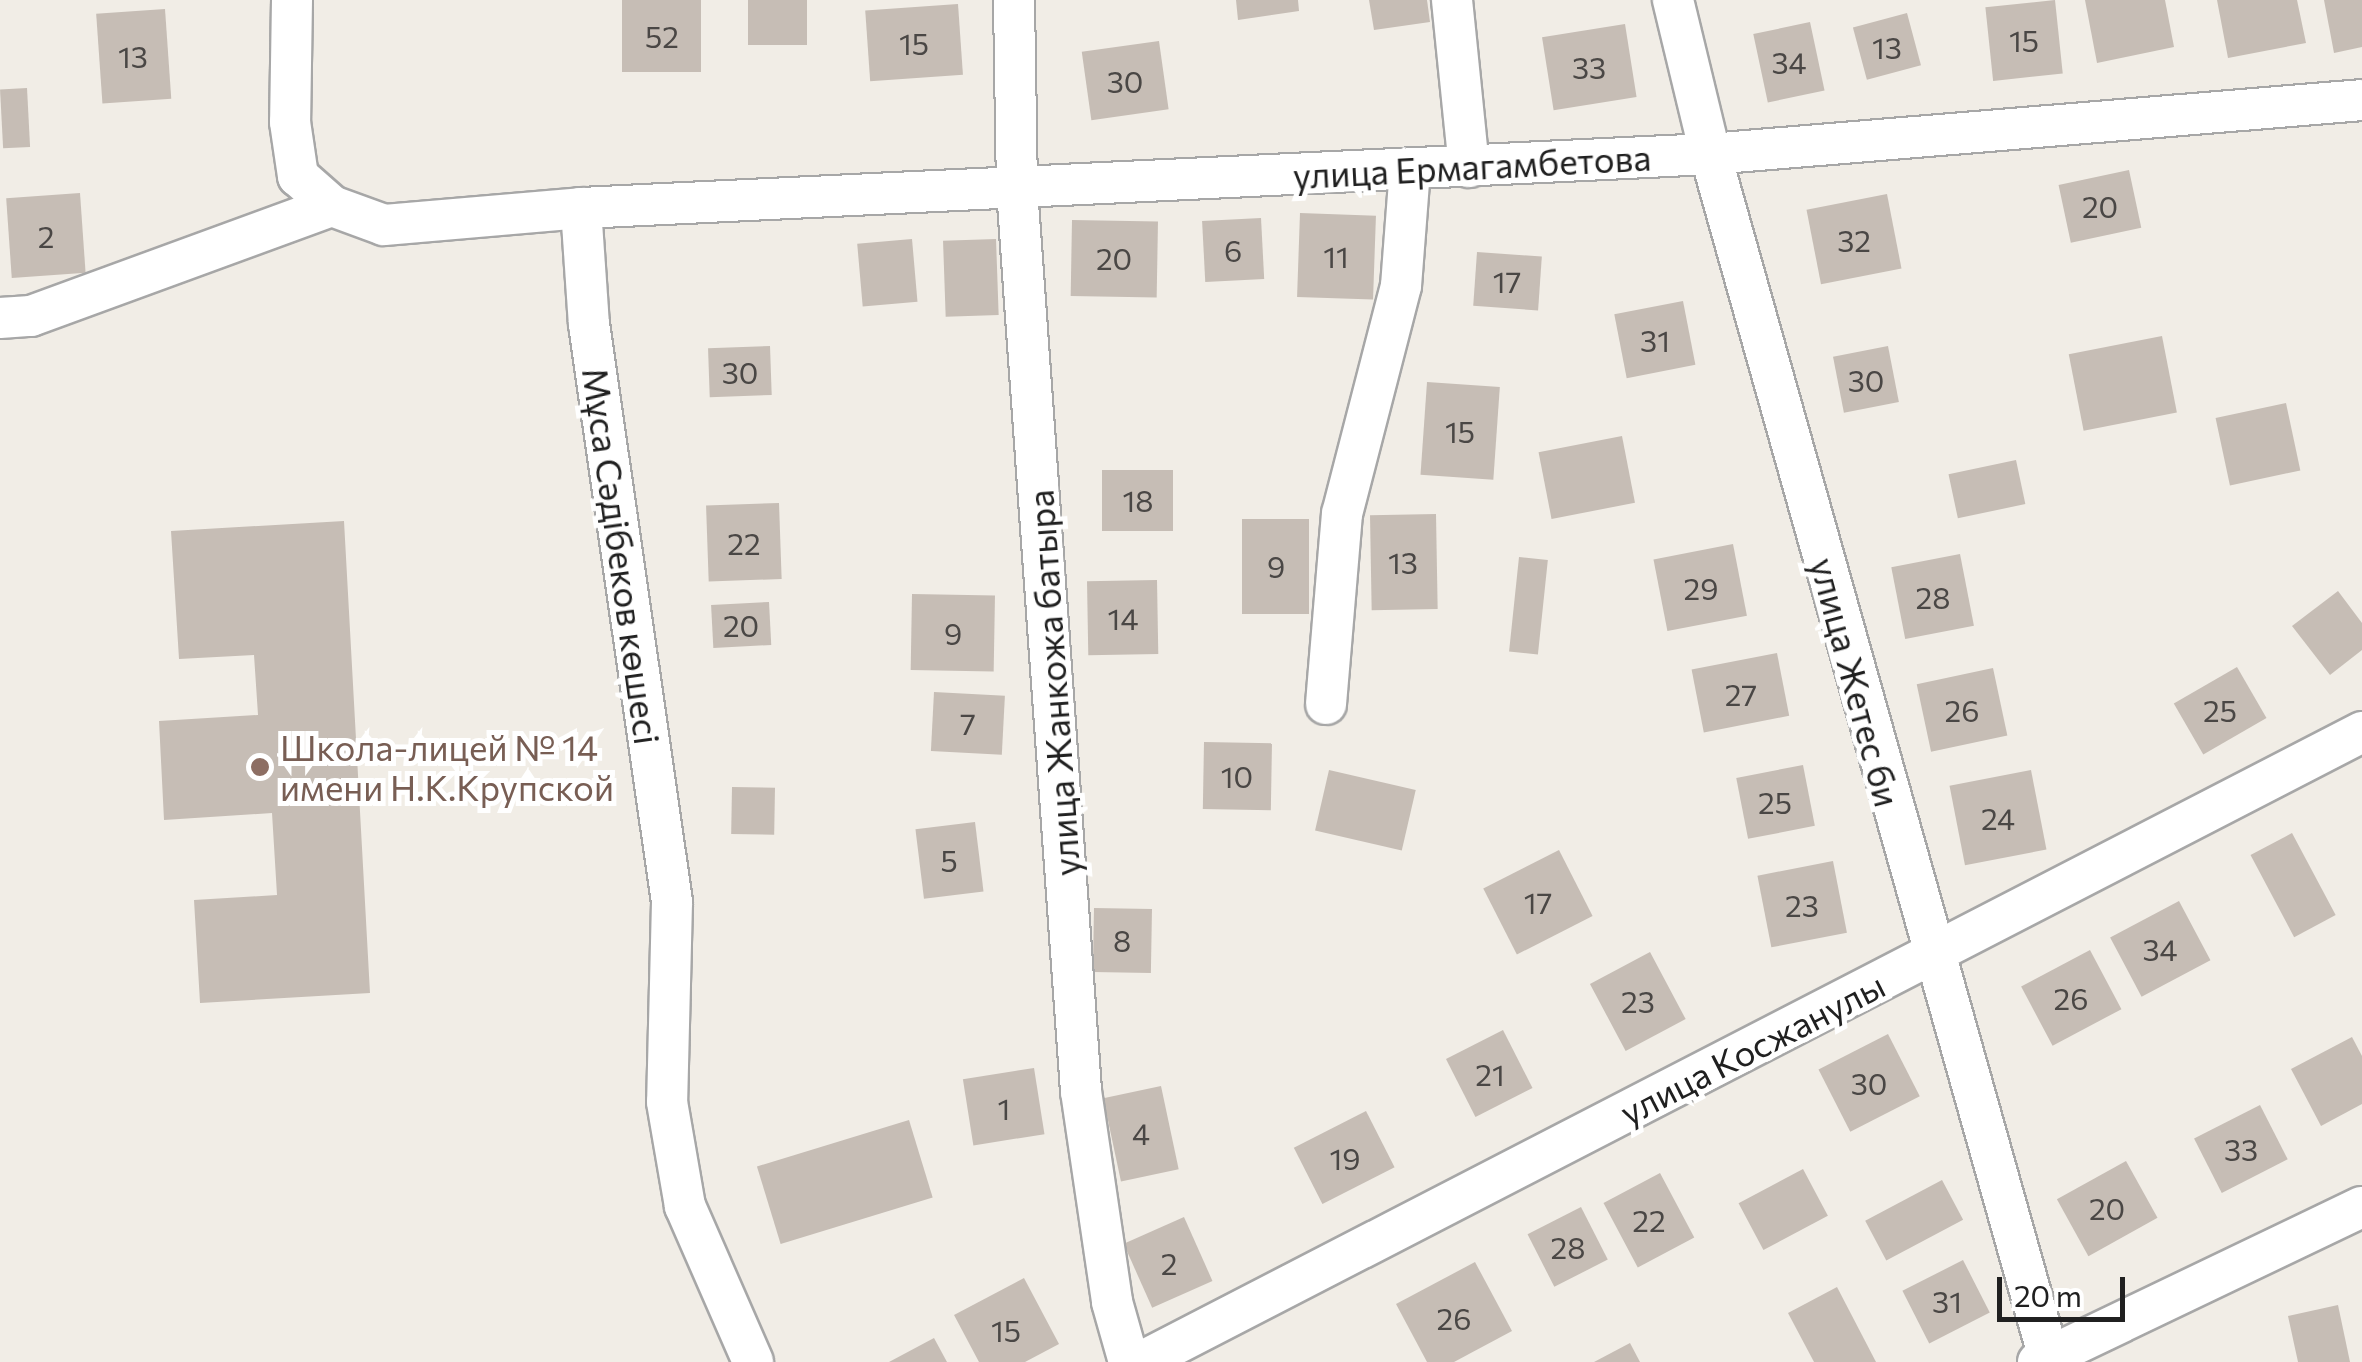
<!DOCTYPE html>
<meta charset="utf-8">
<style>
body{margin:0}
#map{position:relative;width:2362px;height:1362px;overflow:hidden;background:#f1ede6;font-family:Commissioner,sans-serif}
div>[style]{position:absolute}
.building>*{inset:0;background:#c6bdb5;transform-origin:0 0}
.roads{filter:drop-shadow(2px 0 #a7a7a7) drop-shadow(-2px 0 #a7a7a7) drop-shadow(0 2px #a7a7a7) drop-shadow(0 -2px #a7a7a7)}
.street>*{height:40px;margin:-20px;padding:0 20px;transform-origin:20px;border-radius:20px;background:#fff}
.dots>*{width:28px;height:28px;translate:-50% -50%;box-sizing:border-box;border:5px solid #fff;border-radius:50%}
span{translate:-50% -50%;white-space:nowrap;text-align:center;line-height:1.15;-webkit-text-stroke:10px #fff;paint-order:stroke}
.number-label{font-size:30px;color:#4a4745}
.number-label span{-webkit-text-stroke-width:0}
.street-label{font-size:35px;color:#202020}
.education-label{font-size:35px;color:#785e54}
.left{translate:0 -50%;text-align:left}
.scale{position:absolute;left:1997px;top:1277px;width:128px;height:45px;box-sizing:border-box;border:5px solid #202020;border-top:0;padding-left:12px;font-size:30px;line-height:35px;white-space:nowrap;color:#202020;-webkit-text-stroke:8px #fff;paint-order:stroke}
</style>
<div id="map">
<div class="building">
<div style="left:622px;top:0;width:79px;height:72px"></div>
<div style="left:748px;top:0;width:59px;height:45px"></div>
<div style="clip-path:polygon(1236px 0,1298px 0,1299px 11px,1238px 20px)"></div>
<div style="clip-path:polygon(1369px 0,1427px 0,1430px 22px,1374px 30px)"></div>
<div style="left:2055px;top:0;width:74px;height:70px;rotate:84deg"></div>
<div style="clip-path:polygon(2085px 0,2165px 0,2174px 47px,2097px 63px)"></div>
<div style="clip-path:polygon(2217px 0,2297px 0,2306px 43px,2228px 58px)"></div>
<div style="clip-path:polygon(2324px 0,2362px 0,2362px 47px,2334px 53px)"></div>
<div style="left:958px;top:4px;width:71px;height:93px;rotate:86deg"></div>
<div style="left:165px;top:9px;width:90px;height:69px;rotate:86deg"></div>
<div style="left:1907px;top:13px;width:54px;height:56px;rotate:75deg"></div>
<div style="left:1810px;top:22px;width:70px;height:58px;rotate:78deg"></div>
<div style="left:1625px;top:24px;width:74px;height:84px;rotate:81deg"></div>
<div style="left:1159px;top:41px;width:69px;height:78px;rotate:82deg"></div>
<div style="left:27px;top:88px;width:59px;height:27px;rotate:87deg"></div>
<div style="left:2129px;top:170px;width:59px;height:72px;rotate:78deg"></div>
<div style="left:80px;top:193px;width:80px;height:74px;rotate:86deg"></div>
<div style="left:1887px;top:194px;width:76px;height:82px;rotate:79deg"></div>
<div style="left:1300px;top:213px;width:76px;height:84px;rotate:2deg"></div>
<div style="left:1261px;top:218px;width:61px;height:59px;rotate:87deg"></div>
<div style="left:1072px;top:220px;width:86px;height:76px;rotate:1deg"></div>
<div style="left:912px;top:239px;width:63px;height:55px;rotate:85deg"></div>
<div style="left:996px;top:239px;width:76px;height:53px;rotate:88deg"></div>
<div style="left:1477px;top:252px;width:65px;height:54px;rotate:4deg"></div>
<div style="left:1683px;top:301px;width:65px;height:70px;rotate:79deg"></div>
<div style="left:2162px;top:336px;width:78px;height:95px;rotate:79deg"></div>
<div style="left:770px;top:346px;width:49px;height:62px;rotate:88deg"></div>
<div style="left:1888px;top:346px;width:57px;height:56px;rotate:79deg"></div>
<div style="left:1427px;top:382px;width:73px;height:93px;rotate:4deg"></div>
<div style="left:2286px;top:403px;width:69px;height:72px;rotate:78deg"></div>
<div style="left:1622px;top:436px;width:68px;height:85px;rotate:79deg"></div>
<div style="left:2016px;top:460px;width:45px;height:69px;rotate:78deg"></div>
<div style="left:1102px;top:470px;width:71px;height:61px"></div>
<div style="left:779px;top:503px;width:76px;height:73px;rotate:88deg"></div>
<div style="left:1436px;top:514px;width:95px;height:66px;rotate:89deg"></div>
<div style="left:1242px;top:519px;width:67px;height:95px"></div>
<div style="clip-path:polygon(344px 521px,370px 993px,200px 1003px,194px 900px,277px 895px,272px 813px,164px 820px,159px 721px,258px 715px,254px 655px,179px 659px,171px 531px)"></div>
<div style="left:1733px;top:544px;width:73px;height:81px;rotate:79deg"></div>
<div style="left:1960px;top:554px;width:73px;height:70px;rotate:79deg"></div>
<div style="left:1519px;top:557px;width:29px;height:95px;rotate:6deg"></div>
<div style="left:1157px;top:580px;width:74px;height:70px;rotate:89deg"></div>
<div style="clip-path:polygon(2338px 591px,2362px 623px,2362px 650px,2330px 675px,2292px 626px)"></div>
<div style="left:912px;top:594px;width:83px;height:76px;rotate:1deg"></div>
<div style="left:769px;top:602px;width:43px;height:58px;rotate:87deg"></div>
<div style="left:1777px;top:653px;width:64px;height:87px;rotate:79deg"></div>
<div style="left:2237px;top:667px;width:59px;height:73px;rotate:60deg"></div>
<div style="left:1993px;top:668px;width:69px;height:78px;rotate:78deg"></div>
<div style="left:934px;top:692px;width:71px;height:59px;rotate:3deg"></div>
<div style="left:1204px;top:742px;width:68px;height:67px;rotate:1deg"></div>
<div style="left:1803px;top:765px;width:62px;height:68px;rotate:79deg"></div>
<div style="left:1329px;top:770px;width:89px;height:62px;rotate:13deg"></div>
<div style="left:2031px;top:770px;width:81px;height:83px;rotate:79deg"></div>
<div style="left:732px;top:787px;width:43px;height:47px;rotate:1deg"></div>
<div style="left:975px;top:822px;width:70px;height:60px;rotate:83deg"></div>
<div style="left:2292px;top:833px;width:93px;height:47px;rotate:62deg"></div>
<div style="left:1559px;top:850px;width:74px;height:85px;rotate:63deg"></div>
<div style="left:1833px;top:861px;width:73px;height:77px;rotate:79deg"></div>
<div style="left:2179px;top:901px;width:67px;height:78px;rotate:62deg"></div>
<div style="left:1094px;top:908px;width:58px;height:64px;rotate:1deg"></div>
<div style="left:2090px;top:950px;width:67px;height:78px;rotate:62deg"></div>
<div style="left:1650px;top:952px;width:76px;height:68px;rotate:62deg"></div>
<div style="left:1503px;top:1030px;width:65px;height:64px;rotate:63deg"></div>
<div style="left:1888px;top:1034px;width:70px;height:78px;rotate:63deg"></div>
<div style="clip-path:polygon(2352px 1037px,2362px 1056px,2362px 1104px,2321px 1126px,2291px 1069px)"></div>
<div style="left:1034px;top:1068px;width:67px;height:72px;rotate:81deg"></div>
<div style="left:1161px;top:1086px;width:85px;height:59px;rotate:78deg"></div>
<div style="left:2260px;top:1105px;width:61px;height:74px;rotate:63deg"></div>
<div style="left:1366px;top:1111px;width:63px;height:81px;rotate:63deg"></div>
<div style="left:909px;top:1120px;width:81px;height:159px;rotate:73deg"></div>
<div style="left:2126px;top:1161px;width:65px;height:79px;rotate:61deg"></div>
<div style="left:1803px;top:1169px;width:53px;height:73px;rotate:62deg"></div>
<div style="left:1660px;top:1173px;width:73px;height:64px;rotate:62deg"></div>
<div style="left:1942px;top:1180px;width:45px;height:87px;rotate:62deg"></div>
<div style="left:1581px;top:1207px;width:59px;height:60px;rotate:63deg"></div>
<div style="left:1184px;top:1217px;width:70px;height:66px;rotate:66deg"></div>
<div style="left:1963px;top:1260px;width:59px;height:68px;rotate:63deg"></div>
<div style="clip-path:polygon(1475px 1262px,1512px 1331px,1454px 1362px,1427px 1362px,1396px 1304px)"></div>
<div style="clip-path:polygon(1024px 1278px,1059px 1344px,1025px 1362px,979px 1362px,954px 1315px)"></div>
<div style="clip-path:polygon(1837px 1287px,1876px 1362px,1814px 1362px,1788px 1313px)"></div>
<div style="clip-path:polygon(2338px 1305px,2350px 1362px,2298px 1362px,2288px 1316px)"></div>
<div style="clip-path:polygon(934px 1338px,947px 1362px,889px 1362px)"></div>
<div style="clip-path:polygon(1630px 1343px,1640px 1362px,1594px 1362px)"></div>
</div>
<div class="roads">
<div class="street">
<div style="left:292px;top:0;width:122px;rotate:90.9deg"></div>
<div style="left:290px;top:122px;width:55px;rotate:81.6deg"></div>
<div style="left:298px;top:176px;width:45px;rotate:41.4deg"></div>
<div style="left:332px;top:206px;width:55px;rotate:20.1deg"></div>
<div style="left:384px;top:225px;width:198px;rotate:-4.9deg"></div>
<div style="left:581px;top:208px;width:1130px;rotate:-2.74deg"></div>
<div style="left:1710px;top:154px;width:654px;rotate:-4.73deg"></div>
<div style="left:1014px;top:0;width:189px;rotate:89.1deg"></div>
<div style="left:1017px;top:189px;width:904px;rotate:85.94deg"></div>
<div style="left:1081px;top:1091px;width:213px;rotate:81.6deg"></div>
<div style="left:1112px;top:1302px;width:62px;rotate:74.2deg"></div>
<div style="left:1452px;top:0;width:168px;rotate:84.2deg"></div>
<div style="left:1673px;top:0;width:157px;rotate:76.4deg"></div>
<div style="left:1710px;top:153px;width:1256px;rotate:74.29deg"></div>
<div style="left:581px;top:208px;width:116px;rotate:86.1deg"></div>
<div style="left:589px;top:324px;width:584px;rotate:81.83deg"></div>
<div style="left:672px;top:902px;width:200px;rotate:91.4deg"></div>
<div style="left:667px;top:1102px;width:106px;rotate:80.2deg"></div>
<div style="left:685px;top:1206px;width:170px;rotate:66.4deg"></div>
<div style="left:0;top:318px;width:31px;rotate:-4deg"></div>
<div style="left:31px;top:316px;width:320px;rotate:-20.1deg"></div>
<div style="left:1326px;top:704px;width:191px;rotate:-85.2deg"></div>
<div style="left:1342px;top:514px;width:236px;rotate:-75.5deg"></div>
<div style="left:1401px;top:286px;width:116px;rotate:-85.6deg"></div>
<div style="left:1141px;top:1362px;width:1374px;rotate:-27.29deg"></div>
<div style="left:2038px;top:1362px;width:359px;rotate:-25.6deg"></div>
</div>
</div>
<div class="dots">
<div style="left:260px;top:767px;background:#8d6e63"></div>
</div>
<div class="number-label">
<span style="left:662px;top:36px">52</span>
<span style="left:2024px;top:40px">15</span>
<span style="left:914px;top:43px">15</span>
<span style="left:1887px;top:47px">13</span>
<span style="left:133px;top:56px">13</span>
<span style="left:1789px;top:62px">34</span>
<span style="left:1589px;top:67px">33</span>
<span style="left:1125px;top:81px">30</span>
<span style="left:2100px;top:206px">20</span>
<span style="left:46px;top:236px">2</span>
<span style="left:1854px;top:240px">32</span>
<span style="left:1233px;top:250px">6</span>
<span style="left:1336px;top:256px">11</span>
<span style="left:1114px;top:258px">20</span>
<span style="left:1507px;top:281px">17</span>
<span style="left:1655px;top:340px">31</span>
<span style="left:740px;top:372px">30</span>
<span style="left:1866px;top:380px">30</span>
<span style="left:1460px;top:431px">15</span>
<span style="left:1138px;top:500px">18</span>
<span style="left:744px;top:543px">22</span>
<span style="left:1403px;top:562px">13</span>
<span style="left:1276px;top:566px">9</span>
<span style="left:1701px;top:588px">29</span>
<span style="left:1933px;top:597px">28</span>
<span style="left:1123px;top:618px">14</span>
<span style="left:741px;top:625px">20</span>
<span style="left:953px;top:633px">9</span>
<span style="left:1741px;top:694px">27</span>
<span style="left:1962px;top:710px">26</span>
<span style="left:2220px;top:710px">25</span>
<span style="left:968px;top:723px">7</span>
<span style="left:1237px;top:776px">10</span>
<span style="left:1775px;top:802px">25</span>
<span style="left:1998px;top:818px">24</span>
<span style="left:949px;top:860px">5</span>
<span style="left:1538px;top:902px">17</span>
<span style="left:1802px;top:905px">23</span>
<span style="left:1122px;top:940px">8</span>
<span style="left:2160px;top:949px">34</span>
<span style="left:2071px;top:998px">26</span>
<span style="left:1638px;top:1001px">23</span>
<span style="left:1490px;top:1074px">21</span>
<span style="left:1869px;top:1083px">30</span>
<span style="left:1004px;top:1108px">1</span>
<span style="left:1141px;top:1133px">4</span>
<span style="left:2241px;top:1149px">33</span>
<span style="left:1345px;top:1158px">19</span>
<span style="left:2107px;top:1208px">20</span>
<span style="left:1649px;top:1220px">22</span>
<span style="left:1568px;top:1247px">28</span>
<span style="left:1169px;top:1263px">2</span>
<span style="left:1947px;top:1301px">31</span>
<span style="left:1454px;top:1318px">26</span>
<span style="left:1006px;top:1330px">15</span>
</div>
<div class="street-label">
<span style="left:1472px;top:166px;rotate:-3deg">улица Ермагамбетова</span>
<span style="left:622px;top:556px;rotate:82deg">Мұса Сәдібеков көшесі</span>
<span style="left:1856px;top:682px;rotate:75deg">улица Жетес би</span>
<span style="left:1053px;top:683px;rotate:-94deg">улица Жанкожа батыра</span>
<span style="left:1752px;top:1048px;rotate:-27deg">улица Косжанулы</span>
</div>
<div class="education-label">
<span class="left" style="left:280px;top:767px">Школа-лицей № 14<br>имени Н.К.Крупской</span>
</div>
<div class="scale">20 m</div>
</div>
